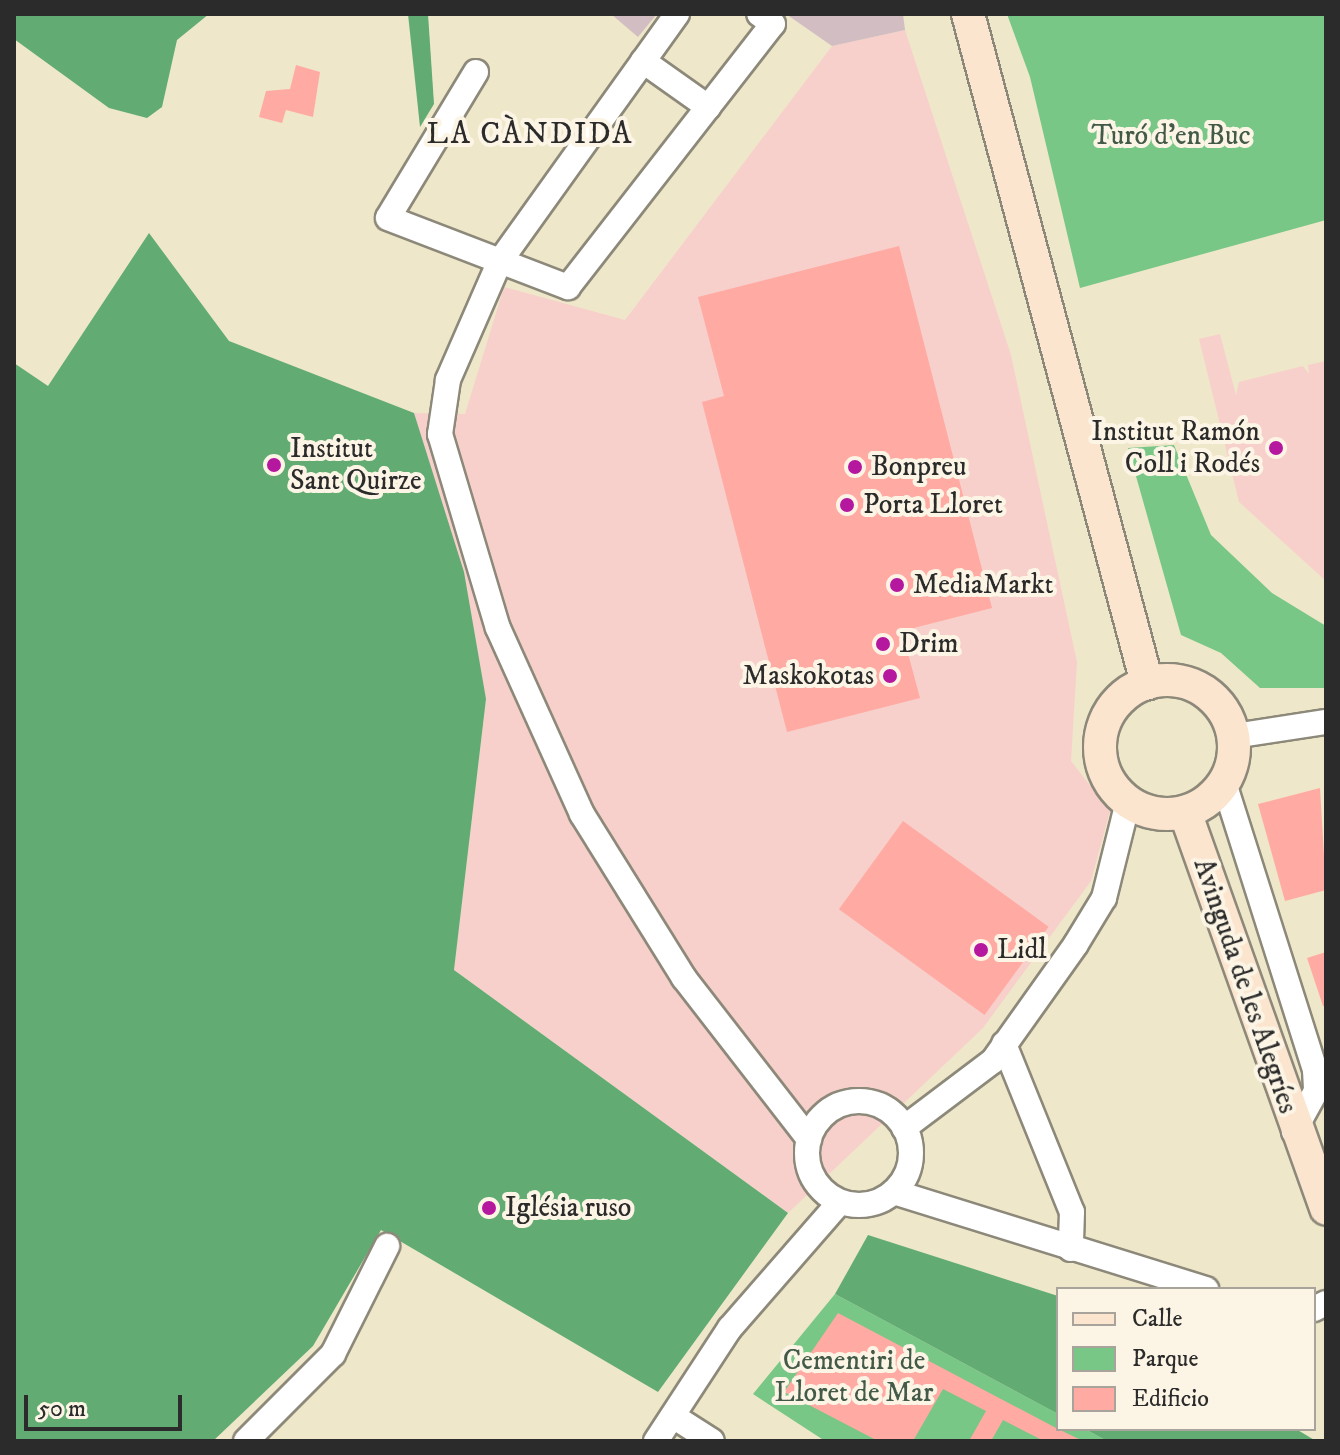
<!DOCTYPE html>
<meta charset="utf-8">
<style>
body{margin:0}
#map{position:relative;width:1340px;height:1455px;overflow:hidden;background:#efe7c9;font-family:"IM FELL DW Pica",serif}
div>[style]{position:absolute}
.built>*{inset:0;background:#f7d0cb}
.industrial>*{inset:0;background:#d2bec2}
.green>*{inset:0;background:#78c787}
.forest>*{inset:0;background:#62ac74}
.building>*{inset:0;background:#ffaaa3;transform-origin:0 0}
.roads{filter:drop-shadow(2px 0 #8d897a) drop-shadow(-2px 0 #8d897a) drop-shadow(0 2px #8d897a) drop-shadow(0 -2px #8d897a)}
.minor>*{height:24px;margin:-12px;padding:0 12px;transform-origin:12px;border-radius:12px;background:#fff}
.minor>.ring{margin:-12px;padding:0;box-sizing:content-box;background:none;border:24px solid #fff;border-radius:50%}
.secondary>*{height:32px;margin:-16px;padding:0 16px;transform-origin:16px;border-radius:16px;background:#fce5cf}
.secondary>.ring{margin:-16px;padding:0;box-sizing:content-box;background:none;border:32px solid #fce5cf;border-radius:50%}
.dots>*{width:22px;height:22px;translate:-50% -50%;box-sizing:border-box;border:4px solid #fcf5e5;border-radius:50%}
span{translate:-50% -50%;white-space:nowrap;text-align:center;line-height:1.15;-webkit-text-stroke:8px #fcf5e5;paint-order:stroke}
.park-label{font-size:28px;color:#425a47}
.poi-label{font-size:28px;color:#2b2b2b}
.right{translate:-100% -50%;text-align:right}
.left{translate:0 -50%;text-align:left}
.street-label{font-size:28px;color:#2b2b2b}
.neighbourhood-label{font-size:30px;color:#2b2b2b;letter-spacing:2px}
.frame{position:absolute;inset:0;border:16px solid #2b2b2b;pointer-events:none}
.legend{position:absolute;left:1056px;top:1287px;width:260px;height:144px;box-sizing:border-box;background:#fcf5e5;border:2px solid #a8a49b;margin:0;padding:10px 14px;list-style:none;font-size:24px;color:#2b2b2b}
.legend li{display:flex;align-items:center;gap:16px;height:40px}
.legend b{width:40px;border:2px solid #a8a49b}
.scale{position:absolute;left:24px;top:1395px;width:158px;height:36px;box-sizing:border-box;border:4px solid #2b2b2b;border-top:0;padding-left:10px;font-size:24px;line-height:28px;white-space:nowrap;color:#2b2b2b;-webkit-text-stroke:6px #fcf5e5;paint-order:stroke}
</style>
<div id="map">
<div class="built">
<div style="clip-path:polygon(905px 30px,1011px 355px,1077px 662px,1071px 761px,1110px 811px,1091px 881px,983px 1028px,788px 1213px,454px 970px,486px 699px,414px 413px,465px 414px,504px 287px,625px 320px,832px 46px)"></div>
<div style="clip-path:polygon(1220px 334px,1236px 395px,1239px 382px,1303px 366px,1309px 374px,1308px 365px,1326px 361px,1326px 581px,1239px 502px,1199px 339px)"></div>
</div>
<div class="industrial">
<div style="clip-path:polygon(611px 14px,657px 14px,638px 37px)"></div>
<div style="clip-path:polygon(786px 14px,903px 14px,905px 30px,832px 46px)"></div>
</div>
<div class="green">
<div style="clip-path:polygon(1007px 14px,1326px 14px,1326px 220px,1080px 288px,1030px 77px)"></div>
<div style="clip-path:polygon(1174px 445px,1211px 535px,1272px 593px,1326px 626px,1326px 688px,1260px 688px,1221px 653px,1181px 635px,1128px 448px)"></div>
<div style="clip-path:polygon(835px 1294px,1058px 1414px,1058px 1429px,1085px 1429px,1107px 1441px,825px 1441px,753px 1394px)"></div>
</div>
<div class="forest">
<div style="clip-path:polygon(14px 14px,209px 14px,177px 40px,162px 107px,147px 118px,109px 108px,14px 39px)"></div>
<div style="clip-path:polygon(408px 14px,428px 14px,434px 104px,420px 127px)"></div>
<div style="clip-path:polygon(149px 233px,229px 341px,414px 413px,464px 572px,486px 699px,454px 970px,788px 1213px,658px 1392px,381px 1230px,313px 1346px,213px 1441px,14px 1441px,14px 363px,48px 386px)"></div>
<div style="clip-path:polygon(868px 1235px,1058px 1296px,1058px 1414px,835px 1294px)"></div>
<div style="clip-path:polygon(1085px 1429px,1296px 1429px,1316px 1441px,1107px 1441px)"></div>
</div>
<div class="building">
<div style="clip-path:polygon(296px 65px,320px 72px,313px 117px,286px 110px,282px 123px,259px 117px,266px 91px,290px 89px)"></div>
<div style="clip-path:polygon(899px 246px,992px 608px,902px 631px,920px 698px,787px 732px,702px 402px,724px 396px,698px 297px)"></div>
<div style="clip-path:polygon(1320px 788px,1326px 890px,1285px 901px,1258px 804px)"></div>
<div style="left:903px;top:821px;width:180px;height:109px;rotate:36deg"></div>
<div style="clip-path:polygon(1326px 952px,1326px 1006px,1323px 1006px,1307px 958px)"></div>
<div style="clip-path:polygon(838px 1313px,1058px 1429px,1083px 1441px,1044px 1441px,1003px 1420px,991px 1441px,969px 1441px,986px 1411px,943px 1389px,913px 1441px,878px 1441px,784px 1392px)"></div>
</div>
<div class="roads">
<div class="minor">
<div style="left:677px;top:14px;width:306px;rotate:125.6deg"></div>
<div style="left:499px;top:263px;width:128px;rotate:113.6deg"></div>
<div style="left:448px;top:380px;width:55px;rotate:98.4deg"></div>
<div style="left:440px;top:434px;width:202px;rotate:73.4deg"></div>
<div style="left:498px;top:628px;width:204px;rotate:65.7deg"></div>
<div style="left:582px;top:814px;width:193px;rotate:58.1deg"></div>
<div style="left:684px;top:978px;width:204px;rotate:52.2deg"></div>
<div style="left:643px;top:61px;width:80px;rotate:35.3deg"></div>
<div style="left:476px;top:72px;width:170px;rotate:121.1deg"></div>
<div style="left:388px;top:218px;width:193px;rotate:21deg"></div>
<div style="left:568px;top:287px;width:333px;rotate:-52.1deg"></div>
<div style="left:773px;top:24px;width:17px;rotate:-144deg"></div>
<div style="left:1234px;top:736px;width:93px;rotate:-8.7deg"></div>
<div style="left:1224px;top:783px;width:301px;rotate:72.4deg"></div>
<div style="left:1315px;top:1070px;width:21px;rotate:87deg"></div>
<div style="left:1316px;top:1091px;width:46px;rotate:118.8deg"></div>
<div style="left:1004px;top:1044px;width:181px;rotate:68deg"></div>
<div style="left:1072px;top:1212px;width:37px;rotate:92deg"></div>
<div class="ring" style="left:807px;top:1101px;width:80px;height:80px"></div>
<div style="left:904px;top:1128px;width:111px;rotate:-37deg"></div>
<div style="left:993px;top:1061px;width:143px;rotate:-54.6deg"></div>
<div style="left:1076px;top:944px;width:54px;rotate:-58.7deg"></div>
<div style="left:1104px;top:898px;width:99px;rotate:-76deg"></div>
<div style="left:894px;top:1192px;width:327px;rotate:17.3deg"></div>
<div style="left:1314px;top:1309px;width:13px;rotate:-27deg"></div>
<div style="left:673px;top:1416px;width:46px;rotate:32.7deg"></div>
<div style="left:246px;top:1441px;width:123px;rotate:-45deg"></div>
<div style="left:333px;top:1354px;width:121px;rotate:-63.4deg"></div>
<div style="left:656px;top:1441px;width:135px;rotate:-56.8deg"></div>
<div style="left:730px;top:1328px;width:167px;rotate:-48.9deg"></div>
</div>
<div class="secondary">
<div style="left:968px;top:14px;width:693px;rotate:75.02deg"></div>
<div class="ring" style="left:1100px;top:680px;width:102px;height:102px"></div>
<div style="left:1185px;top:812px;width:421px;rotate:70.4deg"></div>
</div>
</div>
<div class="dots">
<div style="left:1276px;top:448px;background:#b5179e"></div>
<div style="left:274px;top:465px;background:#b5179e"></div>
<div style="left:855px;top:467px;background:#b5179e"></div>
<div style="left:847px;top:505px;background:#b5179e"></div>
<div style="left:897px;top:585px;background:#b5179e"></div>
<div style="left:883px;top:644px;background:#b5179e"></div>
<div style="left:890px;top:676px;background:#b5179e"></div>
<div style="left:981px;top:950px;background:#b5179e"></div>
<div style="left:489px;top:1208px;background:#b5179e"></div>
</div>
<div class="park-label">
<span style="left:1171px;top:136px">Turó d'en Buc</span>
<span style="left:854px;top:1377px">Cementiri de<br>Lloret de Mar</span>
</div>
<div class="poi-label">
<span class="right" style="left:1260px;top:448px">Institut Ramón<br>Coll i Rodés</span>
<span class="left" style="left:290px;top:465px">Institut<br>Sant Quirze</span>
<span class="left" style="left:871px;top:467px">Bonpreu</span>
<span class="left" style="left:863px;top:505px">Porta Lloret</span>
<span class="left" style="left:913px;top:585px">MediaMarkt</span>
<span class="left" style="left:899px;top:644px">Drim</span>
<span class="right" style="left:874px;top:676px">Maskokotas</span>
<span class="left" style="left:997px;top:950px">Lidl</span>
<span class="left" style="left:505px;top:1208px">Iglésia ruso</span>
</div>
<div class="street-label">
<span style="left:1245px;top:986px;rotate:71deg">Avinguda de les Alegríes</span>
</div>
<div class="neighbourhood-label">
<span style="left:530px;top:135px">LA CÀNDIDA</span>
</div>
<div class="frame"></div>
<ul class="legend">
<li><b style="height:10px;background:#fce5cf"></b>Calle</li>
<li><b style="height:22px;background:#78c787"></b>Parque</li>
<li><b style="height:22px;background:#ffaaa3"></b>Edificio</li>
</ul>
<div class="scale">50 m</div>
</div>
